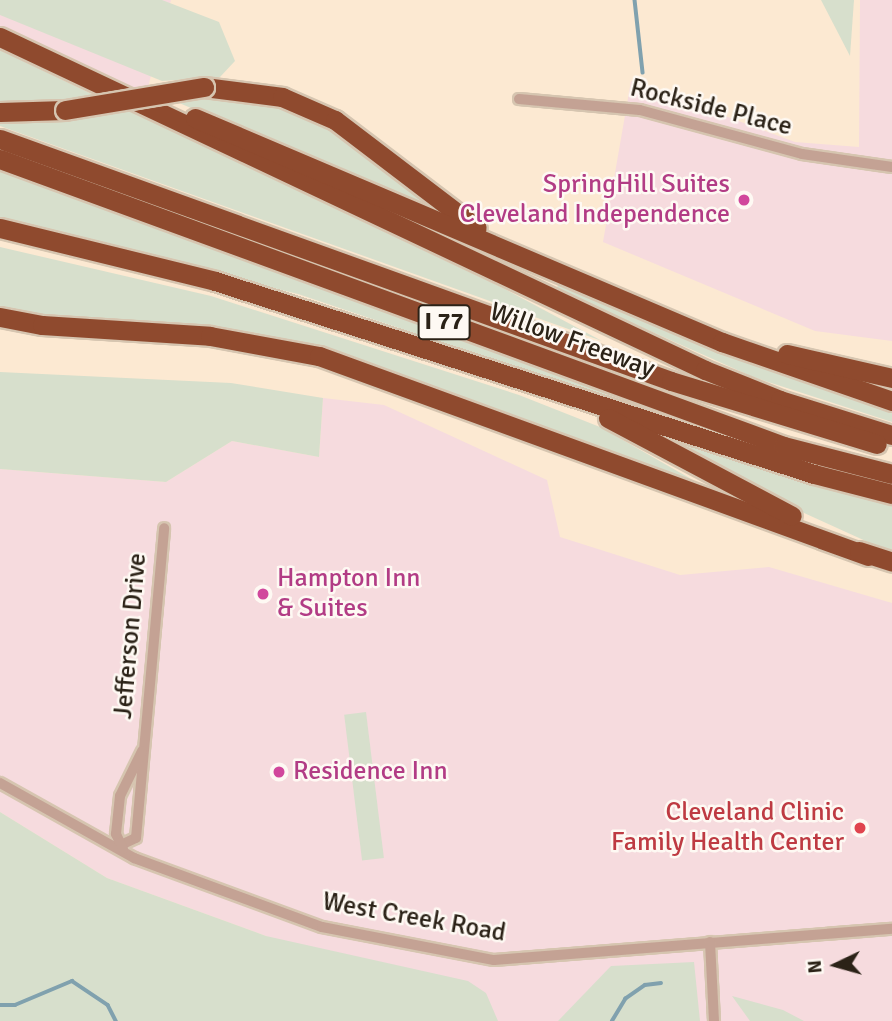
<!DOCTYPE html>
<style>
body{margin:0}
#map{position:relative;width:892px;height:1021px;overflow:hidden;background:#fce9d2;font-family:Signika,sans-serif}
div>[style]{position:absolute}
.commercial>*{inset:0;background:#f6dbde}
.green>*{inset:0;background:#d7dfcc;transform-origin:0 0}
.stream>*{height:3.5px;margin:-1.75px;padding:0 1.75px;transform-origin:1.75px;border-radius:1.75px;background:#80a1ae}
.roads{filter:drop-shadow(2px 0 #d6c5b0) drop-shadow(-2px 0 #d6c5b0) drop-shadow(0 2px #d6c5b0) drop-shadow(0 -2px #d6c5b0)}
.minor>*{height:10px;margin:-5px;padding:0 5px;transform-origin:5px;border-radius:5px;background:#c4a294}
.motorway>*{height:19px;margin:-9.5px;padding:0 9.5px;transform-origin:9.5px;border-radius:9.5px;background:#8f4a2e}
.bridges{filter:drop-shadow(2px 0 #d6c5b0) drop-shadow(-2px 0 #d6c5b0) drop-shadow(0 2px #d6c5b0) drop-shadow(0 -2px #d6c5b0)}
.motorway-bridge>*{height:19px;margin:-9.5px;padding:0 9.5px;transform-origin:9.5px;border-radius:9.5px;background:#8f4a2e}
.dots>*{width:19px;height:19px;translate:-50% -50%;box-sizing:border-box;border:4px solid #fef9f3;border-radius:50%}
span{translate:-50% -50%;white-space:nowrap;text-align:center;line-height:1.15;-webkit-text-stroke:5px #fef9f3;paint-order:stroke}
.shield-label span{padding:2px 5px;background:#fef9f3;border:2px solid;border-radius:5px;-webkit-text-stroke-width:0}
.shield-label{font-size:24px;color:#2b2217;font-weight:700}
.street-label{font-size:26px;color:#2b2217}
.hotel-label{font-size:26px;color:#b23c85}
.right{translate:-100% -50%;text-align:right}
.left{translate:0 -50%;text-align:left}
.health-label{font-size:26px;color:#be3a42}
.north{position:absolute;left:801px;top:930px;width:70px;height:70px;-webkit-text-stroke:5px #fef9f3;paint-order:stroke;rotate:265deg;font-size:19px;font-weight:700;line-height:28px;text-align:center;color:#2b2217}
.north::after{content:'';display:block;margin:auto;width:24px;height:32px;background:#2b2217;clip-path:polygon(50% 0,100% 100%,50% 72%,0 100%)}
</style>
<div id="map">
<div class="commercial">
<div style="clip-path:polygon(0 0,171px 0,143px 106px,0 37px)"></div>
<div style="clip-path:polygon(860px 0,892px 0,892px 341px,815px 331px,603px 242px,631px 81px,795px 142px,859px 147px)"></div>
<div style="clip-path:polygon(323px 398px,384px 405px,547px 480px,560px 537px,680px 575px,769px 567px,892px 603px,892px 1021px,467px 1021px,266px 936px,107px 878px,0 812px,0 469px,166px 482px,232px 441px,319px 457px)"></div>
</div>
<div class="green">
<div style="clip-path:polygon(0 0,162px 0,219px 22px,235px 61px,220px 77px,162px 81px,0 15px)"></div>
<div style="clip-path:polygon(821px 0,854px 0,850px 56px)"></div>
<div style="clip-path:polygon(0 50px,98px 97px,0 104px)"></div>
<div style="clip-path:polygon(221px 95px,304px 110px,381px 162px,433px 212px,170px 99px)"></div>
<div style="clip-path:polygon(123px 108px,501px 287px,602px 341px,0 126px,0 118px)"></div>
<div style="clip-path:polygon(0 171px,68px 196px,707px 425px,704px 431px,298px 294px,0 221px)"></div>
<div style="clip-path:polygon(0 247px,211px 296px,519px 395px,600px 427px,707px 488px,349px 359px,0 308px)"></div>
<div style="clip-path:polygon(560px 282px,892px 407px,892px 422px,753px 377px,556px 289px)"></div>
<div style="clip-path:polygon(0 372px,231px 383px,323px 398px,319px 457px,232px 441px,166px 482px,0 469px)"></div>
<div style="clip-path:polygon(656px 435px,892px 505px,892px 553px,725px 477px)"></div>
<div style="left:366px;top:712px;width:147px;height:22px;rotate:83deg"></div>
<div style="clip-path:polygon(0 812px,107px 878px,266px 936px,468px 981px,486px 993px,498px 1021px,0 1021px)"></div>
<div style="clip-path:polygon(694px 962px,700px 1021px,558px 1021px,611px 966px)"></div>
<div style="clip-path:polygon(732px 996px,783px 1010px,804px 1021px,750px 1021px)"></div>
</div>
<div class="stream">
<div style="left:635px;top:0;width:73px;rotate:83.7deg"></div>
<div style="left:0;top:1005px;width:15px"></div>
<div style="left:15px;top:1005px;width:62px;rotate:-22.8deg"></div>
<div style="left:72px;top:981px;width:43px;rotate:33.7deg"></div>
<div style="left:108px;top:1005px;width:18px;rotate:63deg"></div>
<div style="left:612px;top:1021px;width:26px;rotate:-59deg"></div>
<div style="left:625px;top:999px;width:24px;rotate:-35deg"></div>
<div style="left:645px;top:985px;width:16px;rotate:-7deg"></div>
</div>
<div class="roads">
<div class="minor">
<div style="left:519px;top:99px;width:121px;rotate:5.2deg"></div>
<div style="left:640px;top:110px;width:168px;rotate:15.2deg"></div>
<div style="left:802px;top:154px;width:91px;rotate:8.2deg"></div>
<div style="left:0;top:783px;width:154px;rotate:29.2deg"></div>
<div style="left:134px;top:858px;width:200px;rotate:20.2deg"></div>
<div style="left:322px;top:927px;width:175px;rotate:10.9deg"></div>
<div style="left:494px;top:960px;width:399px;rotate:-4.5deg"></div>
<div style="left:123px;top:844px;width:14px;rotate:-25deg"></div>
<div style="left:136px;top:838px;width:311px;rotate:-84.8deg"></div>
<div style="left:123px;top:849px;width:17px;rotate:-115deg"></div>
<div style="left:116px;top:834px;width:38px;rotate:-84deg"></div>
<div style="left:120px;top:796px;width:50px;rotate:-63.9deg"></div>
<div style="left:710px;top:942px;width:79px;rotate:87.1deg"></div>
</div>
<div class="motorway">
<div style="left:0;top:37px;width:780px;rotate:25.28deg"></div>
<div style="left:705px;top:370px;width:81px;rotate:21.8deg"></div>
<div style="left:780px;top:400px;width:117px;rotate:17.4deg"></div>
<div style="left:204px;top:87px;width:79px;rotate:7.3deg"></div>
<div style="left:282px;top:97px;width:58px;rotate:23.5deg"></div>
<div style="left:335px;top:120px;width:178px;rotate:37.3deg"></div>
<div style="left:0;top:112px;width:65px;rotate:-1.8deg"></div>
<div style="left:195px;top:118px;width:573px;rotate:23.03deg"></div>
<div style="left:722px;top:342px;width:180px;rotate:19.1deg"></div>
<div style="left:0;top:139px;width:713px;rotate:19.83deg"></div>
<div style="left:671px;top:381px;width:215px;rotate:17deg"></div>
<div style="left:0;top:159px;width:835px;rotate:20.11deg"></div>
<div style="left:784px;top:446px;width:112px;rotate:14.5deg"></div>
<div style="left:0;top:228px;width:221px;rotate:13.8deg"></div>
<div style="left:215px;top:281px;width:629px;rotate:17.86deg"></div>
<div style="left:814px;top:474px;width:81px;rotate:14.4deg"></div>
<div style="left:0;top:317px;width:43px;rotate:10.8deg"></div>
<div style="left:42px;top:325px;width:168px;rotate:3.7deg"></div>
<div style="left:210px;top:336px;width:111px;rotate:10.4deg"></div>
<div style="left:319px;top:356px;width:584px;rotate:20.02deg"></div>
<div style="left:787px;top:354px;width:108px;rotate:12.9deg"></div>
<div style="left:608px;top:418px;width:208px;rotate:28deg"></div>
<div style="left:859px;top:551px;width:35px;rotate:18deg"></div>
</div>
</div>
<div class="bridges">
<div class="motorway-bridge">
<div style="left:65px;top:110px;width:141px;rotate:-9.4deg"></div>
</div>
</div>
<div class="dots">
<div style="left:744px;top:200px;background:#d1479c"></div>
<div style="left:263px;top:594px;background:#d1479c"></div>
<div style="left:279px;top:772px;background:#d1479c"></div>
<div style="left:860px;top:828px;background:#e0444e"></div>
</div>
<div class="shield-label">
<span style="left:444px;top:322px">I 77</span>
</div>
<div class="street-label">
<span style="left:711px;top:108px;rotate:14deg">Rockside Place</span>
<span style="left:572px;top:341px;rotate:20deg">Willow Freeway</span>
<span style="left:131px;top:636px;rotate:-85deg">Jefferson Drive</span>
<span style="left:414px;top:918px;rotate:10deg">West Creek Road</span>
</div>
<div class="hotel-label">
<span class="right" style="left:730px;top:200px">SpringHill Suites<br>Cleveland Independence</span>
<span class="left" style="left:277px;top:594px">Hampton Inn<br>&amp; Suites</span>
<span class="left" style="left:293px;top:772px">Residence Inn</span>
</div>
<div class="health-label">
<span class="right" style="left:844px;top:828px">Cleveland Clinic<br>Family Health Center</span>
</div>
<div class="north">N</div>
</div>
